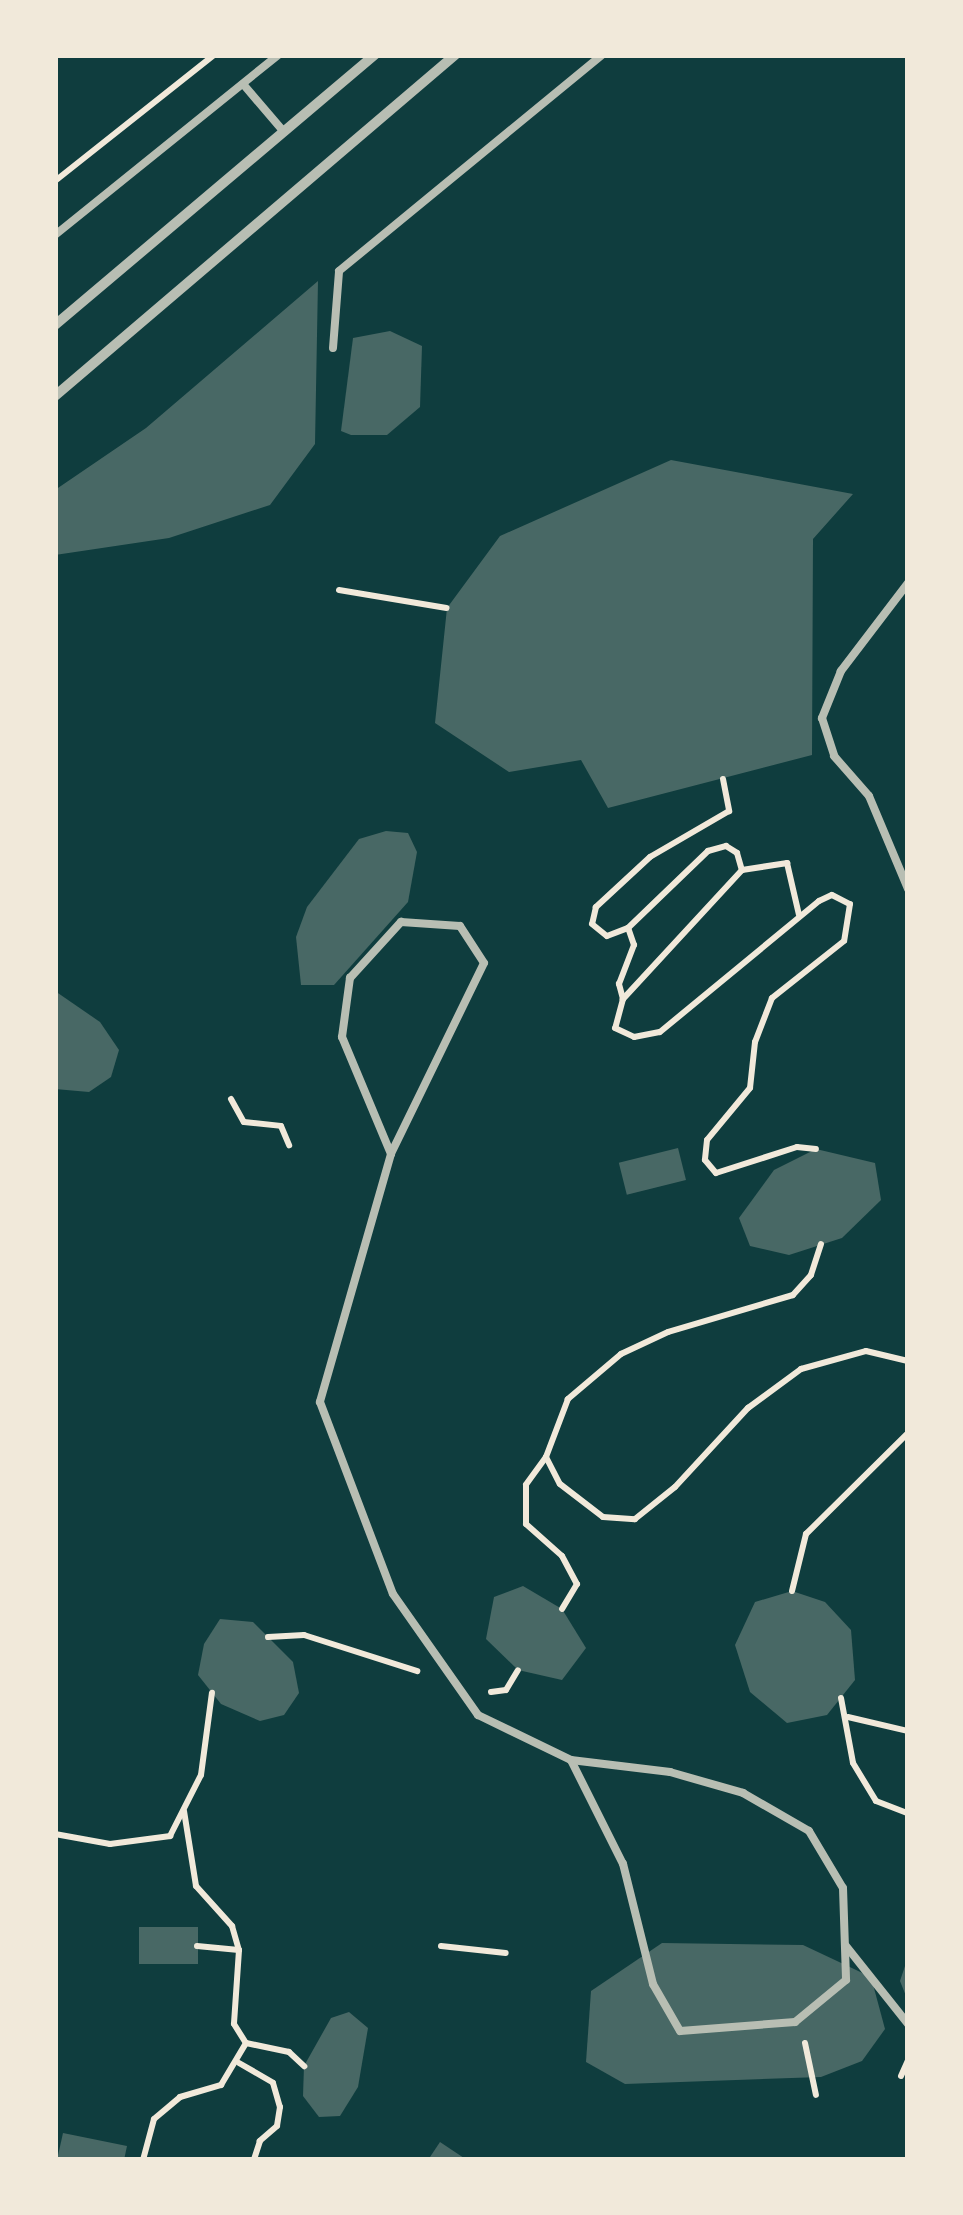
<!DOCTYPE html>
<style>
body{margin:0}
#map{position:relative;width:963px;height:2215px;overflow:hidden;background:#0f3d3e;font-family:"Playfair Display",serif}
div>[style]{position:absolute}
.building>*{inset:0;background:#486865;transform-origin:0 0}
.path>*{height:6px;margin:-3px;padding:0 3px;transform-origin:3px;border-radius:3px;background:#f1e9da}
.service>*{height:8px;margin:-4px;padding:0 4px;transform-origin:4px;border-radius:4px;background:#b8beb3}
.minor>*{height:10px;margin:-5px;padding:0 5px;transform-origin:5px;border-radius:5px;background:#b8beb3}
span{translate:-50% -50%;white-space:nowrap;text-align:center;line-height:1.15;-webkit-text-stroke:8px #f1e9da;paint-order:stroke}
.frame{position:absolute;inset:0;border:58px solid #f1e9da;pointer-events:none}
</style>
<div id="map">
<div class="building">
<div style="clip-path:polygon(318px 281px,315px 444px,270px 505px,169px 538px,55px 555px,55px 490px,146px 428px)"></div>
<div style="clip-path:polygon(390px 331px,422px 346px,420px 407px,387px 435px,351px 435px,341px 431px,353px 338px)"></div>
<div style="clip-path:polygon(671px 460px,853px 494px,813px 539px,812px 755px,608px 808px,581px 760px,509px 772px,435px 723px,447px 608px,500px 536px)"></div>
<div style="clip-path:polygon(386px 831px,408px 833px,417px 852px,408px 902px,334px 985px,301px 985px,296px 937px,307px 907px,359px 839px)"></div>
<div style="clip-path:polygon(55px 991px,100px 1022px,119px 1050px,111px 1077px,89px 1092px,55px 1089px)"></div>
<div style="left:678px;top:1148px;width:33px;height:61px;rotate:76deg"></div>
<div style="clip-path:polygon(816px 1149px,875px 1163px,881px 1200px,842px 1238px,789px 1255px,750px 1246px,739px 1218px,774px 1170px)"></div>
<div style="clip-path:polygon(523px 1586px,562px 1609px,586px 1648px,562px 1680px,518px 1670px,486px 1639px,494px 1597px)"></div>
<div style="clip-path:polygon(792px 1591px,825px 1602px,851px 1630px,855px 1680px,827px 1715px,787px 1723px,750px 1692px,735px 1645px,755px 1602px)"></div>
<div style="clip-path:polygon(220px 1619px,253px 1622px,293px 1662px,299px 1693px,284px 1715px,260px 1721px,221px 1704px,198px 1675px,204px 1644px)"></div>
<div style="left:139px;top:1927px;width:59px;height:37px"></div>
<div style="clip-path:polygon(662px 1943px,803px 1945px,871px 1977px,885px 2029px,862px 2061px,821px 2077px,625px 2084px,586px 2062px,591px 1991px)"></div>
<div style="clip-path:polygon(908px 1957px,908px 2001px,900px 1981px)"></div>
<div style="clip-path:polygon(349px 2012px,368px 2028px,358px 2087px,340px 2116px,319px 2117px,303px 2096px,304px 2066px,331px 2018px)"></div>
<div style="clip-path:polygon(63px 2133px,127px 2146px,124px 2160px,57px 2160px)"></div>
<div style="clip-path:polygon(440px 2142px,467px 2160px,428px 2160px)"></div>
</div>
<div class="path">
<div style="left:55px;top:181px;width:203px;rotate:-38.4deg"></div>
<div style="left:339px;top:590px;width:109px;rotate:9.5deg"></div>
<div style="left:723px;top:779px;width:33px;rotate:79deg"></div>
<div style="left:729px;top:811px;width:91px;rotate:149.8deg"></div>
<div style="left:650px;top:857px;width:74px;rotate:137.2deg"></div>
<div style="left:596px;top:907px;width:17px;rotate:103deg"></div>
<div style="left:592px;top:924px;width:19px;rotate:39deg"></div>
<div style="left:607px;top:936px;width:22px;rotate:-21deg"></div>
<div style="left:628px;top:928px;width:111px;rotate:-43.9deg"></div>
<div style="left:708px;top:851px;width:19px;rotate:-16deg"></div>
<div style="left:726px;top:846px;width:13px;rotate:32deg"></div>
<div style="left:737px;top:853px;width:18px;rotate:74deg"></div>
<div style="left:742px;top:870px;width:176px;rotate:132.7deg"></div>
<div style="left:623px;top:999px;width:30px;rotate:105deg"></div>
<div style="left:615px;top:1028px;width:21px;rotate:25deg"></div>
<div style="left:634px;top:1037px;width:26px;rotate:-11deg"></div>
<div style="left:660px;top:1032px;width:206px;rotate:-39.5deg"></div>
<div style="left:819px;top:901px;width:14px;rotate:-25deg"></div>
<div style="left:832px;top:895px;width:20px;rotate:27deg"></div>
<div style="left:850px;top:904px;width:37px;rotate:99deg"></div>
<div style="left:844px;top:941px;width:92px;rotate:141.6deg"></div>
<div style="left:772px;top:998px;width:47px;rotate:111.1deg"></div>
<div style="left:755px;top:1042px;width:46px;rotate:96.2deg"></div>
<div style="left:750px;top:1088px;width:67px;rotate:129.6deg"></div>
<div style="left:707px;top:1140px;width:20px;rotate:96deg"></div>
<div style="left:705px;top:1160px;width:17px;rotate:50deg"></div>
<div style="left:716px;top:1173px;width:85px;rotate:-17.8deg"></div>
<div style="left:797px;top:1147px;width:19px;rotate:6deg"></div>
<div style="left:742px;top:870px;width:46px;rotate:-8.8deg"></div>
<div style="left:787px;top:863px;width:53px;rotate:77deg"></div>
<div style="left:623px;top:999px;width:16px;rotate:-105deg"></div>
<div style="left:619px;top:984px;width:42px;rotate:-69deg"></div>
<div style="left:634px;top:945px;width:18px;rotate:-109deg"></div>
<div style="left:231px;top:1099px;width:26px;rotate:61deg"></div>
<div style="left:244px;top:1122px;width:37px;rotate:6deg"></div>
<div style="left:281px;top:1126px;width:21px;rotate:67deg"></div>
<div style="left:821px;top:1244px;width:33px;rotate:108deg"></div>
<div style="left:811px;top:1275px;width:27px;rotate:132deg"></div>
<div style="left:793px;top:1295px;width:130px;rotate:163.5deg"></div>
<div style="left:668px;top:1332px;width:52px;rotate:154.9deg"></div>
<div style="left:621px;top:1354px;width:70px;rotate:139.7deg"></div>
<div style="left:568px;top:1399px;width:62px;rotate:110.8deg"></div>
<div style="left:546px;top:1457px;width:30px;rotate:63deg"></div>
<div style="left:560px;top:1484px;width:54px;rotate:37.5deg"></div>
<div style="left:603px;top:1517px;width:32px;rotate:4deg"></div>
<div style="left:635px;top:1519px;width:51px;rotate:-38.7deg"></div>
<div style="left:675px;top:1487px;width:108px;rotate:-47.3deg"></div>
<div style="left:748px;top:1408px;width:66px;rotate:-36.3deg"></div>
<div style="left:801px;top:1369px;width:67px;rotate:-15.5deg"></div>
<div style="left:866px;top:1351px;width:43px;rotate:13.4deg"></div>
<div style="left:546px;top:1457px;width:34px;rotate:126deg"></div>
<div style="left:526px;top:1485px;width:39px;rotate:90deg"></div>
<div style="left:526px;top:1524px;width:48px;rotate:41.6deg"></div>
<div style="left:562px;top:1556px;width:32px;rotate:62deg"></div>
<div style="left:577px;top:1584px;width:29px;rotate:121deg"></div>
<div style="left:792px;top:1591px;width:59px;rotate:-76.2deg"></div>
<div style="left:806px;top:1534px;width:144px;rotate:-44.7deg"></div>
<div style="left:268px;top:1637px;width:36px;rotate:-3deg"></div>
<div style="left:304px;top:1635px;width:119px;rotate:17.7deg"></div>
<div style="left:491px;top:1692px;width:15px;rotate:-8deg"></div>
<div style="left:506px;top:1690px;width:23px;rotate:-59deg"></div>
<div style="left:841px;top:1698px;width:66px;rotate:79.5deg"></div>
<div style="left:853px;top:1763px;width:44px;rotate:58.8deg"></div>
<div style="left:876px;top:1801px;width:34px;rotate:21deg"></div>
<div style="left:848px;top:1717px;width:62px;rotate:13.1deg"></div>
<div style="left:184px;top:1811px;width:76px;rotate:80.9deg"></div>
<div style="left:196px;top:1886px;width:54px;rotate:48deg"></div>
<div style="left:232px;top:1926px;width:25px;rotate:74deg"></div>
<div style="left:239px;top:1950px;width:74px;rotate:93.9deg"></div>
<div style="left:234px;top:2024px;width:22px;rotate:58deg"></div>
<div style="left:246px;top:2043px;width:44px;rotate:11.8deg"></div>
<div style="left:289px;top:2052px;width:21px;rotate:43deg"></div>
<div style="left:55px;top:1834px;width:56px;rotate:10.3deg"></div>
<div style="left:110px;top:1844px;width:61px;rotate:-7.6deg"></div>
<div style="left:170px;top:1836px;width:68px;rotate:-63.1deg"></div>
<div style="left:201px;top:1775px;width:83px;rotate:-82.4deg"></div>
<div style="left:197px;top:1946px;width:42px;rotate:5.4deg"></div>
<div style="left:441px;top:1946px;width:65px;rotate:6.1deg"></div>
<div style="left:805px;top:2043px;width:53px;rotate:78.1deg"></div>
<div style="left:239px;top:2063px;width:39px;rotate:30deg"></div>
<div style="left:273px;top:2083px;width:25px;rotate:74deg"></div>
<div style="left:280px;top:2107px;width:19px;rotate:99deg"></div>
<div style="left:277px;top:2126px;width:23px;rotate:139deg"></div>
<div style="left:260px;top:2141px;width:20px;rotate:108deg"></div>
<div style="left:901px;top:2076px;width:17px;rotate:-66deg"></div>
<div style="left:143px;top:2160px;width:42px;rotate:-75deg"></div>
<div style="left:154px;top:2119px;width:34px;rotate:-40deg"></div>
<div style="left:180px;top:2097px;width:43px;rotate:-16.3deg"></div>
<div style="left:221px;top:2085px;width:49px;rotate:-59.2deg"></div>
</div>
<div class="service">
<div style="left:243px;top:84px;width:63px;rotate:49.5deg"></div>
<div style="left:55px;top:235px;width:287px;rotate:-38.9deg"></div>
<div style="left:333px;top:348px;width:77px;rotate:-85.5deg"></div>
<div style="left:339px;top:271px;width:340px;rotate:-39.4deg"></div>
<div style="left:908px;top:583px;width:111px;rotate:127.3deg"></div>
<div style="left:841px;top:671px;width:51px;rotate:112deg"></div>
<div style="left:822px;top:718px;width:40px;rotate:72deg"></div>
<div style="left:834px;top:756px;width:53px;rotate:48.8deg"></div>
<div style="left:869px;top:796px;width:101px;rotate:67.2deg"></div>
<div style="left:391px;top:1154px;width:127px;rotate:-112.7deg"></div>
<div style="left:342px;top:1037px;width:60px;rotate:-82.3deg"></div>
<div style="left:350px;top:978px;width:76px;rotate:-47.7deg"></div>
<div style="left:401px;top:922px;width:59px;rotate:3.9deg"></div>
<div style="left:460px;top:926px;width:44px;rotate:57deg"></div>
<div style="left:484px;top:963px;width:212px;rotate:116deg"></div>
<div style="left:391px;top:1154px;width:258px;rotate:106deg"></div>
<div style="left:320px;top:1402px;width:205px;rotate:69.2deg"></div>
<div style="left:393px;top:1594px;width:148px;rotate:54.9deg"></div>
<div style="left:478px;top:1715px;width:103px;rotate:25.8deg"></div>
<div style="left:571px;top:1760px;width:100px;rotate:6.9deg"></div>
<div style="left:670px;top:1772px;width:76px;rotate:16deg"></div>
<div style="left:743px;top:1793px;width:76px;rotate:29.9deg"></div>
<div style="left:809px;top:1831px;width:66px;rotate:59.2deg"></div>
<div style="left:843px;top:1888px;width:92px;rotate:88.1deg"></div>
<div style="left:846px;top:1980px;width:66px;rotate:140.5deg"></div>
<div style="left:795px;top:2022px;width:115px;rotate:175.5deg"></div>
<div style="left:680px;top:2031px;width:54px;rotate:-119.9deg"></div>
<div style="left:653px;top:1984px;width:124px;rotate:-104deg"></div>
<div style="left:623px;top:1864px;width:116px;rotate:-116.6deg"></div>
<div style="left:846px;top:1946px;width:100px;rotate:51.5deg"></div>
</div>
<div class="minor">
<div style="left:55px;top:325px;width:419px;rotate:-40.2deg"></div>
<div style="left:55px;top:396px;width:526px;rotate:-40.45deg"></div>
</div>
<div class="frame"></div>
</div>
